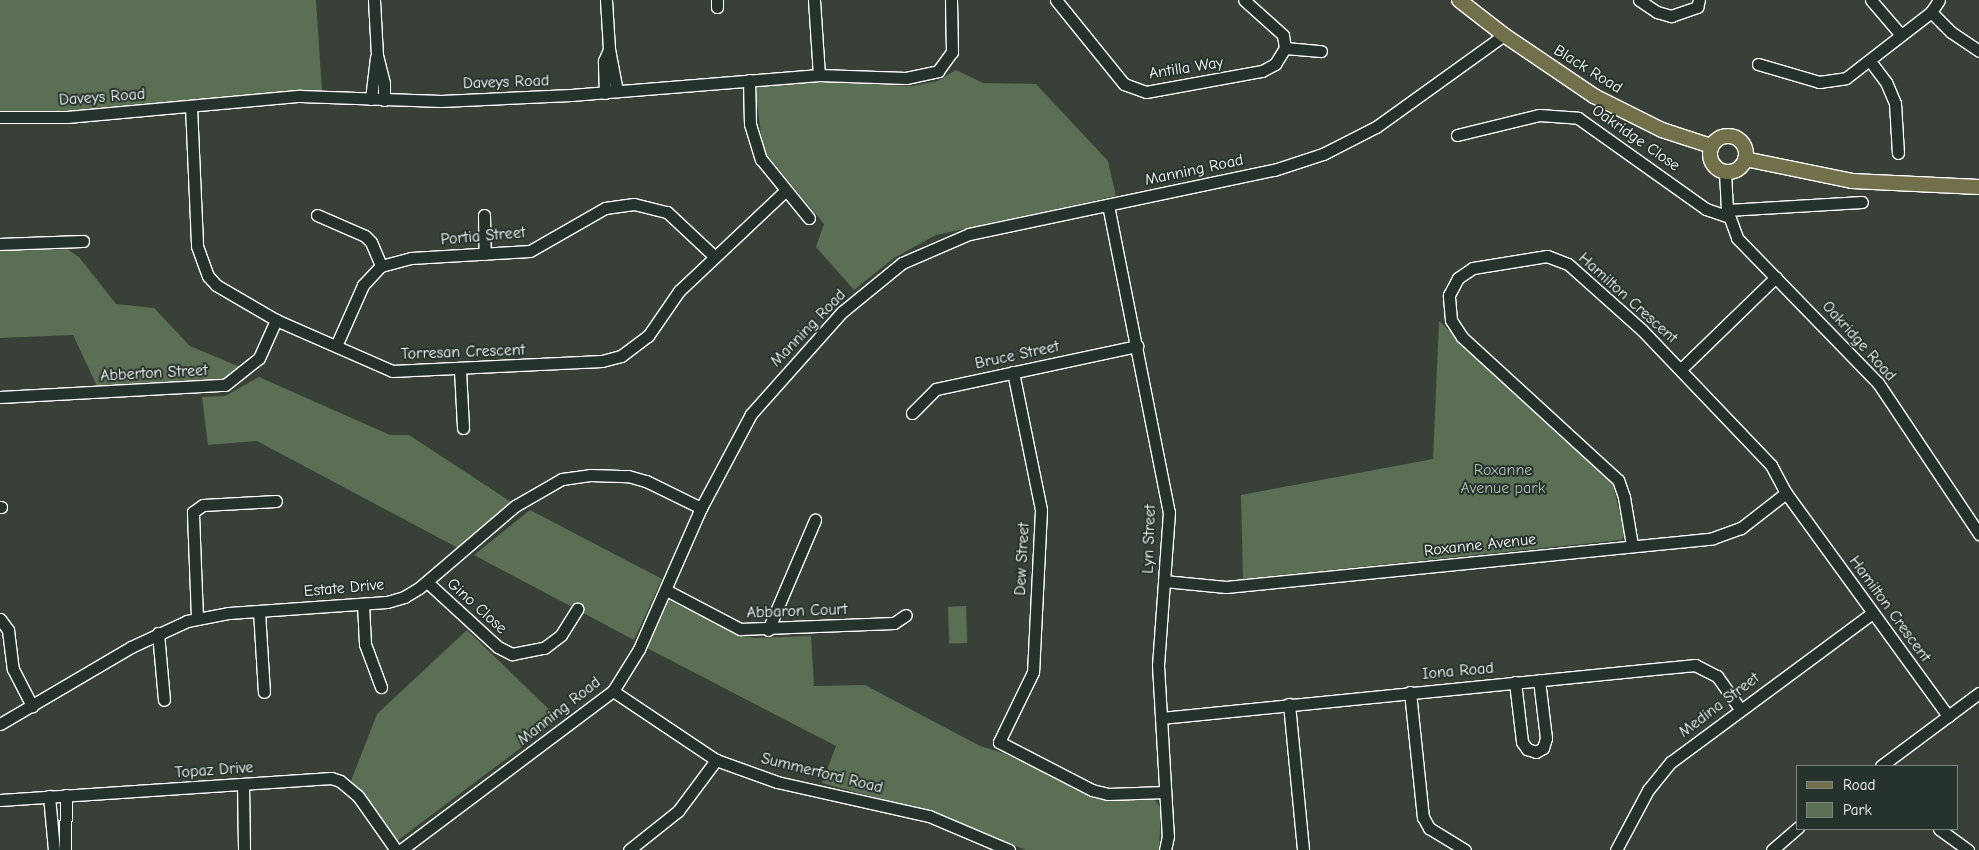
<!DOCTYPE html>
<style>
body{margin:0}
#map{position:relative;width:1979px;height:850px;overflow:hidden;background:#394037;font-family:"Comic Neue",sans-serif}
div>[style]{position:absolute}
.green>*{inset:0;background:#5a6f53;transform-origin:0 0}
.roads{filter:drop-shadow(1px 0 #fff) drop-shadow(-1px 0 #fff) drop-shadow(0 1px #fff) drop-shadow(0 -1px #fff)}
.minor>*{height:11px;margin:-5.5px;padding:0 5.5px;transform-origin:5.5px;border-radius:5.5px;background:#26332d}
.major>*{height:14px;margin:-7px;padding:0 7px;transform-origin:7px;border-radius:7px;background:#71704a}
.major>.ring{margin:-7px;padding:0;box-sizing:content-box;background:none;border:14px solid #71704a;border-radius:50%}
span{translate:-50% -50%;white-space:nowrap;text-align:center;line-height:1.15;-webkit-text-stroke:4px #26332d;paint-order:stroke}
.street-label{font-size:16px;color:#fff}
.park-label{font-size:16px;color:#b5beb2}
.legend{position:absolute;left:1796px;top:765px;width:162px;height:65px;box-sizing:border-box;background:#26332d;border:1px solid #7d8581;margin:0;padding:6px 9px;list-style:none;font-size:15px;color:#fff}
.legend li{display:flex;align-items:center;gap:10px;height:25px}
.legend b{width:25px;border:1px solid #7d8581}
</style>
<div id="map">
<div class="green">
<div style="clip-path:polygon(0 0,316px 0,322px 91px,0 118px)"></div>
<div style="clip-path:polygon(956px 70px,983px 83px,1036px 84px,1108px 161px,1116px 196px,936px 235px,894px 258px,854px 290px,816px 247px,824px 224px,763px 150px,755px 86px,826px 82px,912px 86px,938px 81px)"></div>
<div style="clip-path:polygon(67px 249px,79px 257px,116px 304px,154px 308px,190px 346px,240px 367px,221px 381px,97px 386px,73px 335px,0 338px,0 251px)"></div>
<div style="clip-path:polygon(1439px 321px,1612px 481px,1625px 535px,1621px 540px,1243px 579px,1241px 495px,1433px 459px)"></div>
<div style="clip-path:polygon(259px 377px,390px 435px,409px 435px,511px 502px,458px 548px,257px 441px,208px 445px,202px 397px,225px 396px)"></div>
<div style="clip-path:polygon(530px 510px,662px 579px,634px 640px,474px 555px)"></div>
<div style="clip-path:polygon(669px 600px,737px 634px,754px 638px,811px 636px,814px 686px,865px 685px,980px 746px,1003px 753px,1097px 798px,1155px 800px,1161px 808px,1159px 850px,1026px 850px,933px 813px,822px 783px,836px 746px,647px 648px)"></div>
<div style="left:966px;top:606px;width:37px;height:18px;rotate:88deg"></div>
<div style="clip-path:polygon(467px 630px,559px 719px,397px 841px,351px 781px,377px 714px)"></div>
</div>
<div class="roads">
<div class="minor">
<div style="left:374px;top:0;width:55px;rotate:86.9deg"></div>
<div style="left:377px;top:55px;width:29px;rotate:76deg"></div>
<div style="left:384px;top:83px;width:17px;rotate:90deg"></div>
<div style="left:606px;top:0;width:49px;rotate:86.5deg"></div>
<div style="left:609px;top:49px;width:43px;rotate:79.2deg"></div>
<div style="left:717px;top:0;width:7px;rotate:90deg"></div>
<div style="left:814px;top:0;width:75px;rotate:86.2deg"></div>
<div style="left:1056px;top:0;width:108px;rotate:51deg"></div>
<div style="left:1124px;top:84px;width:23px;rotate:20deg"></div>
<div style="left:1146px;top:92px;width:118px;rotate:-10.3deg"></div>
<div style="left:1262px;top:71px;width:15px;rotate:-28deg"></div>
<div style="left:1275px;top:64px;width:19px;rotate:-58deg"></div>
<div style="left:1285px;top:48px;width:13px;rotate:-99deg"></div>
<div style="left:1283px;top:35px;width:52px;rotate:-138.1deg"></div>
<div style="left:1639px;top:0;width:22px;rotate:34deg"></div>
<div style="left:1657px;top:12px;width:15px;rotate:16deg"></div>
<div style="left:1671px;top:16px;width:28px;rotate:-19deg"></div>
<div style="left:1697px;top:7px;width:7px;rotate:-74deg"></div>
<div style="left:1871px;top:0;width:46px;rotate:49.4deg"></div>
<div style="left:1931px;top:12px;width:28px;rotate:45deg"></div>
<div style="left:1951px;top:32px;width:34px;rotate:34deg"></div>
<div style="left:1285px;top:48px;width:36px;rotate:5deg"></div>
<div style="left:1870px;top:61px;width:26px;rotate:53deg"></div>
<div style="left:1886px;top:82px;width:23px;rotate:67deg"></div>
<div style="left:1895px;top:103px;width:50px;rotate:86.6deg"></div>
<div style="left:1758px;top:64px;width:64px;rotate:16.4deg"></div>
<div style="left:1819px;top:82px;width:27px;rotate:-8deg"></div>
<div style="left:1846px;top:78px;width:108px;rotate:-37.8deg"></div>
<div style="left:1931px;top:12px;width:14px;rotate:-56deg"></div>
<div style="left:749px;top:80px;width:44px;rotate:88.7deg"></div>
<div style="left:750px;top:124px;width:37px;rotate:73deg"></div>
<div style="left:761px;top:159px;width:76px;rotate:50.9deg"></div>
<div style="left:605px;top:93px;width:32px;rotate:-92deg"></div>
<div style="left:604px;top:61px;width:13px;rotate:-67deg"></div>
<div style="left:371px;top:99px;width:42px;rotate:-83.2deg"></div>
<div style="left:191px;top:106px;width:140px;rotate:87.5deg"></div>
<div style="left:197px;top:246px;width:32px;rotate:70deg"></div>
<div style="left:208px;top:276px;width:12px;rotate:48deg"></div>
<div style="left:216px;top:285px;width:69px;rotate:30.3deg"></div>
<div style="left:276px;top:320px;width:127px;rotate:23.7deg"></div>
<div style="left:392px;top:371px;width:210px;rotate:-2.7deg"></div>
<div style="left:602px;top:361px;width:20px;rotate:-15deg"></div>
<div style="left:621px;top:356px;width:34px;rotate:-37deg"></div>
<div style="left:648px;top:336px;width:55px;rotate:-55.4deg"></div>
<div style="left:679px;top:291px;width:146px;rotate:-43.3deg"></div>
<div style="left:0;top:117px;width:67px"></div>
<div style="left:67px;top:117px;width:234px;rotate:-5.2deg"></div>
<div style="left:300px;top:96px;width:141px;rotate:2deg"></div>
<div style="left:441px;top:101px;width:130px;rotate:-2.6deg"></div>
<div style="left:571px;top:95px;width:249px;rotate:-4.6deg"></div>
<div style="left:819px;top:75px;width:87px;rotate:2deg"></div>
<div style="left:906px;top:78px;width:33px;rotate:-12deg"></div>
<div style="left:938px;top:71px;width:24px;rotate:-54deg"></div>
<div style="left:952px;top:52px;width:52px;rotate:-91.1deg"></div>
<div style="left:1457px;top:135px;width:84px;rotate:-13.7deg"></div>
<div style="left:1539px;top:115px;width:39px;rotate:4deg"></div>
<div style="left:1578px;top:118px;width:157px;rotate:35.4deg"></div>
<div style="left:1706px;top:209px;width:24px;rotate:19deg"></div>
<div style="left:1725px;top:172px;width:38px;rotate:87deg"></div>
<div style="left:1727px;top:210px;width:30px;rotate:70deg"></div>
<div style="left:1737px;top:238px;width:202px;rotate:45.8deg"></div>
<div style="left:1878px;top:383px;width:182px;rotate:56.2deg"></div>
<div style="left:1108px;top:205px;width:313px;rotate:78.8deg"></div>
<div style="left:1169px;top:512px;width:153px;rotate:94.1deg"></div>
<div style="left:1158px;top:665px;width:171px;rotate:86.7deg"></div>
<div style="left:1168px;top:836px;width:14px;rotate:102deg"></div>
<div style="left:1727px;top:210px;width:135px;rotate:-3.4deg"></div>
<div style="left:317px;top:215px;width:52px;rotate:23.6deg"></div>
<div style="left:365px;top:236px;width:8px;rotate:45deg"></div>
<div style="left:371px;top:242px;width:26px;rotate:67deg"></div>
<div style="left:484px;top:215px;width:39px;rotate:89deg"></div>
<div style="left:0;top:244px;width:83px;rotate:-2.1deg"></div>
<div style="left:336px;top:346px;width:67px;rotate:-66.1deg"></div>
<div style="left:363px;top:285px;width:26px;rotate:-47deg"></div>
<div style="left:381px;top:266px;width:31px;rotate:-15deg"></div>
<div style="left:411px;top:258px;width:119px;rotate:-3.4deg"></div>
<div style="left:530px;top:251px;width:86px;rotate:-29.8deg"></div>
<div style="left:605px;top:208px;width:29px;rotate:-8deg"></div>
<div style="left:634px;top:204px;width:34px;rotate:14deg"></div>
<div style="left:667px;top:212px;width:64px;rotate:43.1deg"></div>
<div style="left:1681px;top:369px;width:132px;rotate:-44.1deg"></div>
<div style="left:460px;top:370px;width:58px;rotate:87deg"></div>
<div style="left:1013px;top:372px;width:141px;rotate:78.5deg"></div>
<div style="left:1041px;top:510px;width:162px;rotate:92.8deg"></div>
<div style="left:1033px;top:672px;width:78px;rotate:115.9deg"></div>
<div style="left:999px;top:742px;width:105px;rotate:27.3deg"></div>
<div style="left:1092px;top:790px;width:16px;rotate:14deg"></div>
<div style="left:1108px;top:794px;width:57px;rotate:-2deg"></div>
<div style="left:0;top:397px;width:225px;rotate:-3.1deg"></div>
<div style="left:225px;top:385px;width:43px;rotate:-38.5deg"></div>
<div style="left:259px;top:358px;width:42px;rotate:-65.9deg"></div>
<div style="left:912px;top:413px;width:34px;rotate:-45deg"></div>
<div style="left:936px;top:389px;width:206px;rotate:-12.1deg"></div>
<div style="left:0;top:507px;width:1px"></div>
<div style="left:1632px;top:545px;width:49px;rotate:-99.5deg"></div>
<div style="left:1624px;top:497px;width:18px;rotate:-109deg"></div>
<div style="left:1618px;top:480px;width:212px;rotate:-137.5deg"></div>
<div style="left:1462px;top:337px;width:20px;rotate:-123deg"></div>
<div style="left:1451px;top:320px;width:25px;rotate:-95deg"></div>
<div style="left:1449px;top:295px;width:19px;rotate:-62deg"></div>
<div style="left:1458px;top:278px;width:18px;rotate:-34deg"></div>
<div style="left:1473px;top:268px;width:75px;rotate:-9.2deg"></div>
<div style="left:1547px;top:256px;width:22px;rotate:21deg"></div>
<div style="left:1568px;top:264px;width:99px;rotate:41.7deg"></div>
<div style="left:1642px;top:330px;width:187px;rotate:46.3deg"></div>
<div style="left:1771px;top:465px;width:32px;rotate:62deg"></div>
<div style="left:1786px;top:493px;width:276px;rotate:54deg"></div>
<div style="left:1164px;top:581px;width:62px;rotate:5.5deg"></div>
<div style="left:1226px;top:587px;width:489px;rotate:-5.7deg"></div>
<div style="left:1713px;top:538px;width:30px;rotate:-20deg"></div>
<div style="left:1741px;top:528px;width:57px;rotate:-37.9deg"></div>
<div style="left:427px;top:582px;width:96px;rotate:42.5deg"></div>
<div style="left:498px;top:647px;width:16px;rotate:27deg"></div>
<div style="left:512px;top:654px;width:33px;rotate:-11deg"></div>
<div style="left:544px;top:648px;width:21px;rotate:-37deg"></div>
<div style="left:561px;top:635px;width:31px;rotate:-58deg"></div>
<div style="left:666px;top:590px;width:84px;rotate:27.8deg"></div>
<div style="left:740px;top:629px;width:154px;rotate:-2.2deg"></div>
<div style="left:894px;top:623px;width:14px;rotate:-34deg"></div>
<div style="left:363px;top:604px;width:40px;rotate:87.1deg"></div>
<div style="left:365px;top:644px;width:46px;rotate:69.6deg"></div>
<div style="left:259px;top:611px;width:81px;rotate:86.5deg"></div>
<div style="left:197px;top:618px;width:106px;rotate:-92.2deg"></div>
<div style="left:193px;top:512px;width:12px;rotate:-35deg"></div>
<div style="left:203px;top:505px;width:73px;rotate:-3.1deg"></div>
<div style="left:0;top:619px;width:14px;rotate:54deg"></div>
<div style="left:8px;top:630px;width:39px;rotate:83deg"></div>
<div style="left:13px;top:669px;width:42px;rotate:62.8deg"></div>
<div style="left:768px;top:630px;width:120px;rotate:-66.9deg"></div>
<div style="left:158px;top:633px;width:67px;rotate:84.9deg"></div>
<div style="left:1515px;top:682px;width:60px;rotate:83.3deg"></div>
<div style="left:1522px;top:742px;width:9px;rotate:54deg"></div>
<div style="left:1527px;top:749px;width:9px;rotate:18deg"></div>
<div style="left:1536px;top:752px;width:8px;rotate:-30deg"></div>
<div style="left:1543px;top:748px;width:10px;rotate:-73deg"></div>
<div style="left:1546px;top:738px;width:58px;rotate:-96.9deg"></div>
<div style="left:613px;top:691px;width:124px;rotate:33.8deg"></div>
<div style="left:716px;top:760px;width:65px;rotate:19.8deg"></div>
<div style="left:777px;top:782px;width:156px;rotate:12.6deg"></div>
<div style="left:929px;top:816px;width:87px;rotate:23deg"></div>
<div style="left:1410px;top:692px;width:126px;rotate:84.1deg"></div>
<div style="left:1423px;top:817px;width:13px;rotate:61deg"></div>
<div style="left:1429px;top:828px;width:42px;rotate:31.4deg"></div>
<div style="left:1289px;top:704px;width:147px;rotate:84.5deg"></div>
<div style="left:1161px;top:718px;width:537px;rotate:-5.67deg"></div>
<div style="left:1695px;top:665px;width:25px;rotate:27deg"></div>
<div style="left:1717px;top:676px;width:40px;rotate:55.1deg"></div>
<div style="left:0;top:724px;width:152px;rotate:-30.4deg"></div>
<div style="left:131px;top:647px;width:62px;rotate:-24.9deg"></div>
<div style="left:187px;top:621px;width:43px;rotate:-10.8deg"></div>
<div style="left:229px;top:613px;width:158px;rotate:-4deg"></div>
<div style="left:387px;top:602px;width:18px;rotate:-16deg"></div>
<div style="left:404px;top:597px;width:17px;rotate:-31deg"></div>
<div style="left:419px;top:588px;width:126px;rotate:-40.5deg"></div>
<div style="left:515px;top:506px;width:54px;rotate:-29.9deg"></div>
<div style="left:562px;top:479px;width:28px;rotate:-8deg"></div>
<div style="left:590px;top:475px;width:38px;rotate:2deg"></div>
<div style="left:628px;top:476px;width:19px;rotate:16deg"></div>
<div style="left:646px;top:481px;width:61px;rotate:26.1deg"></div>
<div style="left:1881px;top:766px;width:122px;rotate:-36.7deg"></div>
<div style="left:243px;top:784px;width:66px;rotate:89.1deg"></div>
<div style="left:49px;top:796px;width:54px;rotate:84.7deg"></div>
<div style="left:0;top:800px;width:332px;rotate:-3.8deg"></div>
<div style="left:331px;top:778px;width:9px;rotate:18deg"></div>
<div style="left:340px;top:781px;width:23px;rotate:40deg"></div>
<div style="left:358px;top:796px;width:66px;rotate:54.9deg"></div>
<div style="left:1939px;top:829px;width:36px;rotate:36deg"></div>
<div style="left:65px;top:850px;width:55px;rotate:-89deg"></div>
<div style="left:401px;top:850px;width:265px;rotate:-36.9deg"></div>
<div style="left:613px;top:691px;width:49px;rotate:-58.2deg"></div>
<div style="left:639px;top:649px;width:154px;rotate:-66.3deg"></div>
<div style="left:701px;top:508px;width:106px;rotate:-62deg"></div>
<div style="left:751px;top:414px;width:137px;rotate:-48.3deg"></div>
<div style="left:842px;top:312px;width:77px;rotate:-39.2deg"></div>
<div style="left:902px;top:263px;width:73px;rotate:-23.4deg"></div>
<div style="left:969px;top:234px;width:312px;rotate:-11.9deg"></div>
<div style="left:1274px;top:170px;width:52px;rotate:-18.1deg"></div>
<div style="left:1323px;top:154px;width:59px;rotate:-27deg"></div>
<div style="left:1376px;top:127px;width:158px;rotate:-35.7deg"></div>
<div style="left:629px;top:850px;width:63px;rotate:-38.5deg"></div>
<div style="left:678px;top:811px;width:64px;rotate:-53.3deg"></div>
<div style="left:1616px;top:850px;width:68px;rotate:-61.9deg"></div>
<div style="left:1648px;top:790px;width:36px;rotate:-51deg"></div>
<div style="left:1671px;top:762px;width:250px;rotate:-36.5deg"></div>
<div style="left:1772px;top:850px;width:35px;rotate:-41deg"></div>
</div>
<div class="major">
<div style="left:1459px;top:0;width:57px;rotate:37.9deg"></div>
<div style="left:1504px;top:35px;width:109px;rotate:34.1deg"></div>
<div style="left:1594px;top:96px;width:76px;rotate:26.6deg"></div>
<div style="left:1662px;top:130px;width:52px;rotate:18.1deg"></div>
<div class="ring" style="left:1710px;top:136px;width:22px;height:22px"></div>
<div style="left:1745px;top:159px;width:109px;rotate:11.6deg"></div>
<div style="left:1852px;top:181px;width:127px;rotate:2.7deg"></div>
</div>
</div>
<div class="street-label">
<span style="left:1186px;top:68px;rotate:-9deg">Antilla Way</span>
<span style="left:1588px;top:69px;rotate:32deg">Black Road</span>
<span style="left:506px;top:82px;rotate:-2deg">Daveys Road</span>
<span style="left:102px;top:97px;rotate:-4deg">Daveys Road</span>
<span style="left:1636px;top:138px;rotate:35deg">Oakridge Close</span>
<span style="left:1194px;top:170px;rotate:-12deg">Manning Road</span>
<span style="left:483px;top:236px;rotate:-5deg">Portia Street</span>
<span style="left:1628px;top:298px;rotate:42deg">Hamilton Crescent</span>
<span style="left:808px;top:328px;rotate:-46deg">Manning Road</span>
<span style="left:1859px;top:341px;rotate:48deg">Oakridge Road</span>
<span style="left:463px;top:352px;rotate:-2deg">Torresan Crescent</span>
<span style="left:1017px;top:355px;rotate:-12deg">Bruce Street</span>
<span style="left:154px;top:373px;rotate:-3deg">Abberton Street</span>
<span style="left:1149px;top:539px;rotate:-88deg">Lyn Street</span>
<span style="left:1480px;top:545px;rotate:-6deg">Roxanne Avenue</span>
<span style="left:1022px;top:559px;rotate:-87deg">Dew Street</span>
<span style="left:344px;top:588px;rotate:-5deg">Estate Drive</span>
<span style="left:477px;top:606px;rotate:42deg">Gino Close</span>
<span style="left:1890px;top:609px;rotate:54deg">Hamilton Crescent</span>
<span style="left:797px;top:611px;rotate:-2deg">Abbaron Court</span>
<span style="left:1458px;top:671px;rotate:-5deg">Iona Road</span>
<span style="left:1719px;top:705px;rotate:-37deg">Medina Street</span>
<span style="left:559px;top:711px;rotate:-38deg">Manning Road</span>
<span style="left:214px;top:770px;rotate:-4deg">Topaz Drive</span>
<span style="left:822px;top:773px;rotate:14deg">Summerford Road</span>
</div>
<div class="park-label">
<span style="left:1503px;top:479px">Roxanne<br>Avenue park</span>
</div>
<ul class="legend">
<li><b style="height:6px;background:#71704a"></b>Road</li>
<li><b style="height:14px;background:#5a6f53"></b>Park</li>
</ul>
</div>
